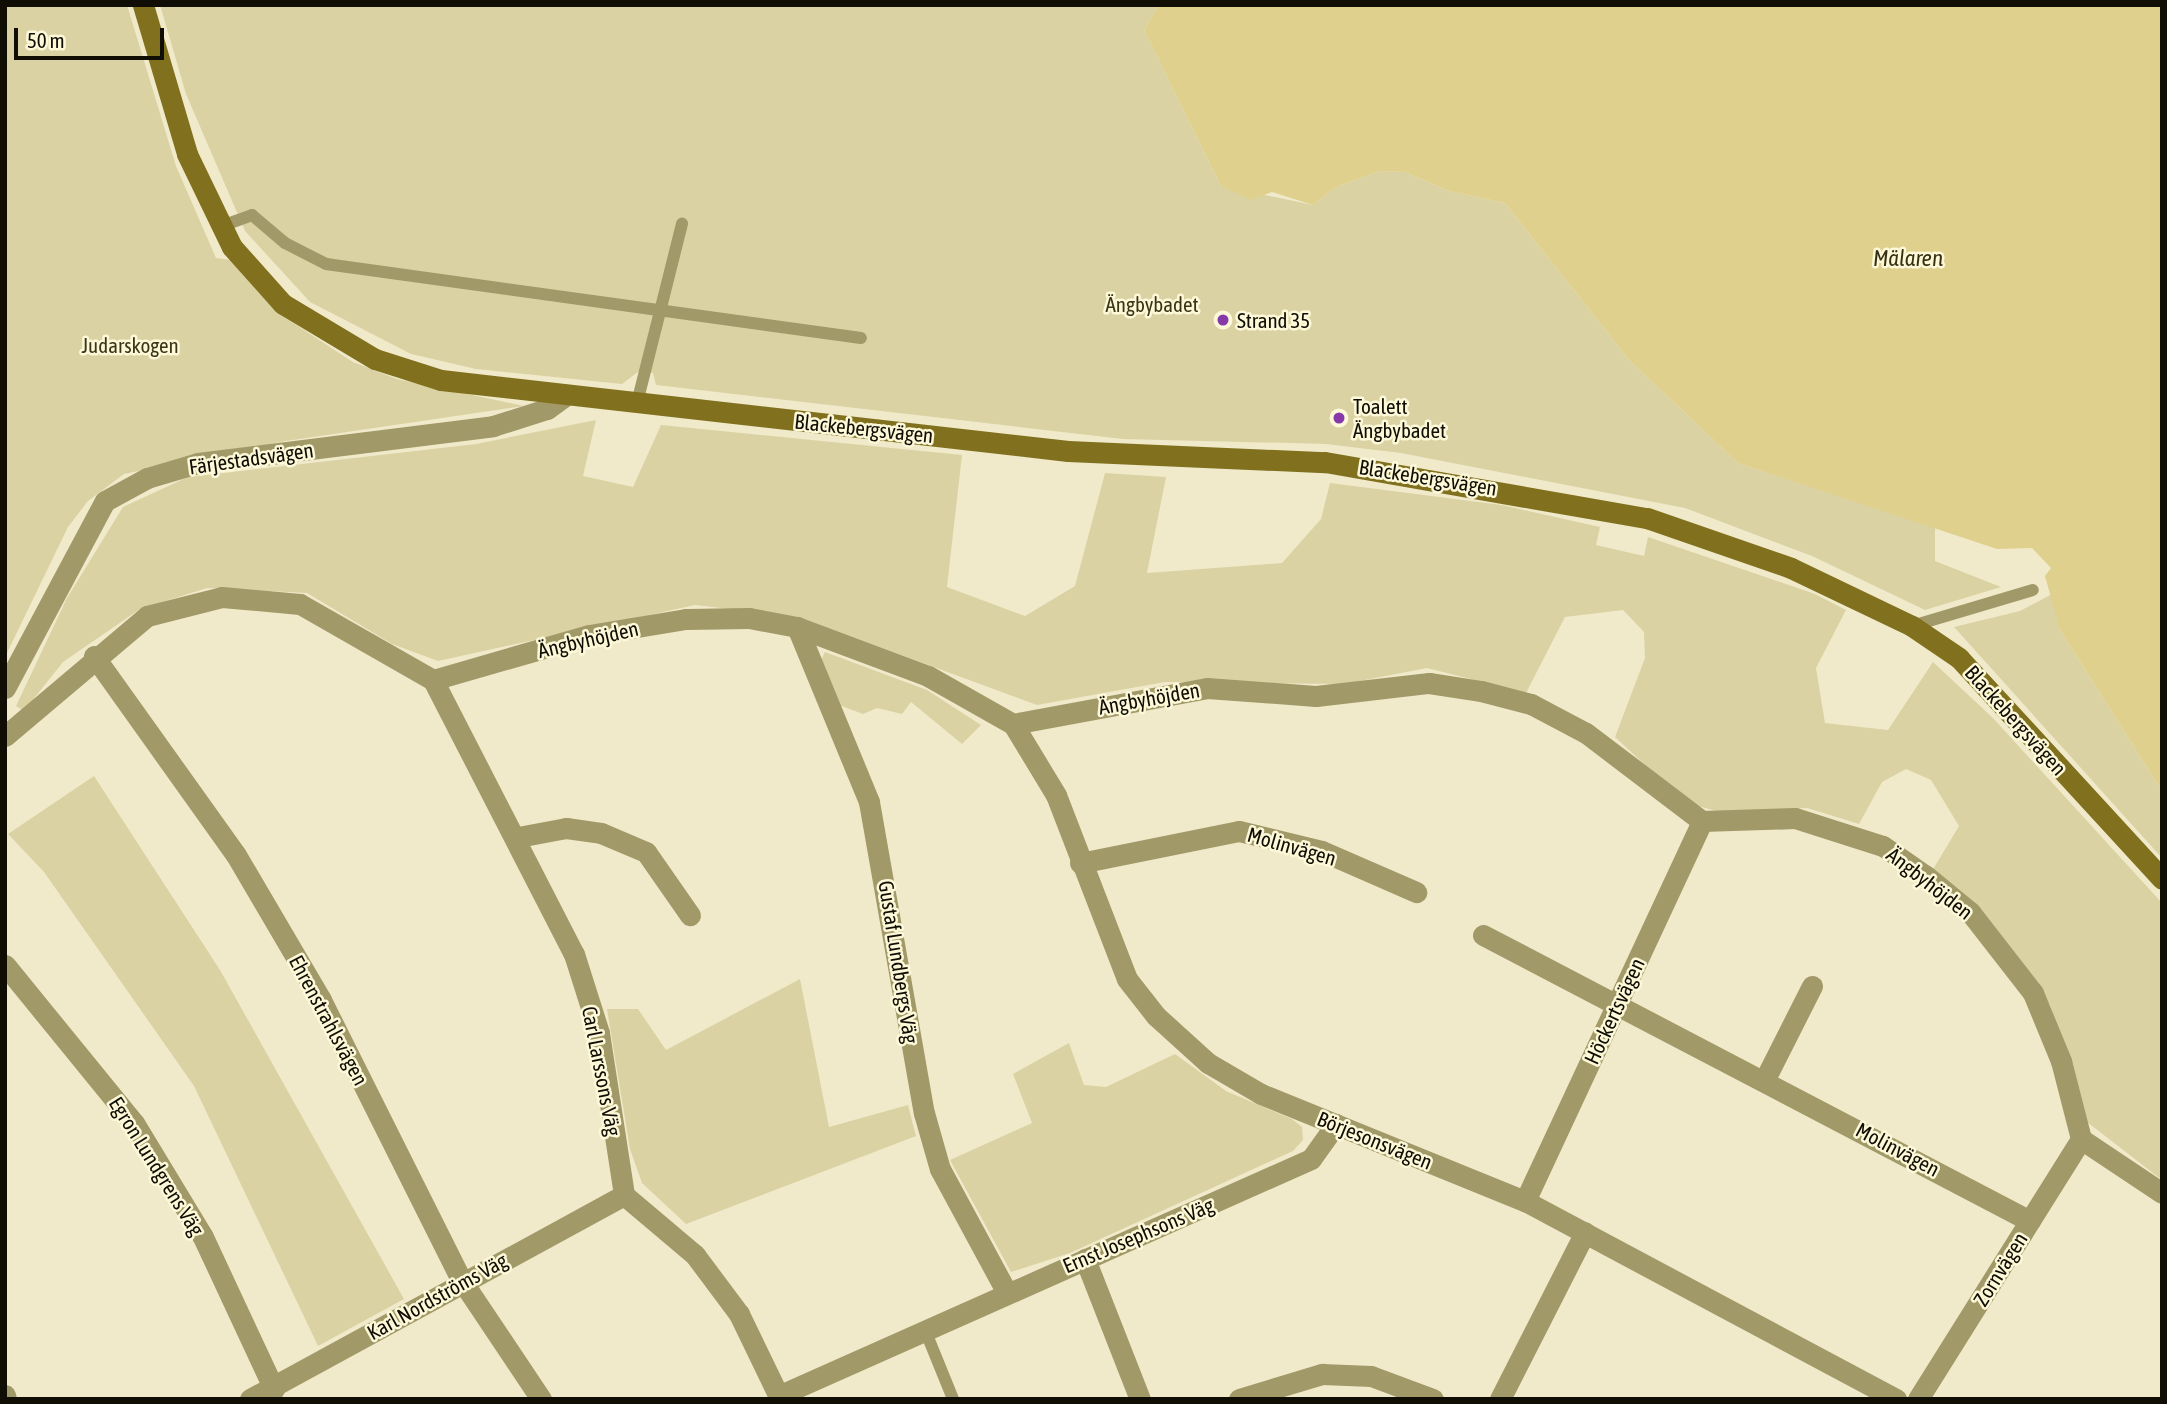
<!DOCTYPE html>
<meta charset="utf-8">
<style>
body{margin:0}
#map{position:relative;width:2167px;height:1404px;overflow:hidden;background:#f0eacb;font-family:"Asap Condensed",sans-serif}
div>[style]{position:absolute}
.green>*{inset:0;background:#dbd2a3}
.water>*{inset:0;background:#dfd18d}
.lane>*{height:12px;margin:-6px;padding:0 6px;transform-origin:6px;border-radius:6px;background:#a29968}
.street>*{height:21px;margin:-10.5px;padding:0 10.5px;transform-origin:10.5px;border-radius:10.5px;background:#a29968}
.secondary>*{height:21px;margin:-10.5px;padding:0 10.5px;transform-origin:10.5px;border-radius:10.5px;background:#81711e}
.dots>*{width:19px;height:19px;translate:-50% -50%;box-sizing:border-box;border:4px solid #fdf8d8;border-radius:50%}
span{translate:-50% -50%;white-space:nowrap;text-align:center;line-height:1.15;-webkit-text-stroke:5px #fdf8d8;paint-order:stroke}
.park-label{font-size:21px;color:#3b3516}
.poi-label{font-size:21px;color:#100e04}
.left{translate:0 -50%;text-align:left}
.street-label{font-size:21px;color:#100e04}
.water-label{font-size:23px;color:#363011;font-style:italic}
.frame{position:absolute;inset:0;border:7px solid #100e04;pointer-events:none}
.scale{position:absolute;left:14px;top:28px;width:150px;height:32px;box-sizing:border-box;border:4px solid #100e04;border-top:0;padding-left:9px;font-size:21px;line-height:24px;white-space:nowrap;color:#100e04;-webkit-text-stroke:5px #fdf8d8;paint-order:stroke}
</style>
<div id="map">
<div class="green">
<div style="clip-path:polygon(5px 5px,127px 5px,176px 166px,216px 258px,231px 260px,278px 313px,353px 362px,397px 379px,524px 406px,286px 441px,124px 474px,88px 501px,68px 527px,5px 657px)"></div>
<div style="clip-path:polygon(160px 5px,1159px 5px,1144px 30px,1221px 186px,1313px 205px,1334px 188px,1380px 171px,1405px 172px,1449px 191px,1505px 203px,1629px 360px,1738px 463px,1935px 527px,1935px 561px,2001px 587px,1925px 610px,1812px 556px,1685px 508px,1401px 453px,1326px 444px,1123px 439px,656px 385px,653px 373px,638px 372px,622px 384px,476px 369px,411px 354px,310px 302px,245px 231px,186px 94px)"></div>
<div style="clip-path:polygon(596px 420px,583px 476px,633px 487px,661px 425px,962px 455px,947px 587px,1025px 616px,1075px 586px,1105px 473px,1166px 477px,1147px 573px,1282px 563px,1321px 519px,1330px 483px,1502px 505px,1600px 527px,1596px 545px,1644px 556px,1648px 537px,1815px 594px,1846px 610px,1816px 668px,1825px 723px,1888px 730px,1933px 662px,1993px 718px,2162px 903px,2162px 1180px,2087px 1122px,2050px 1005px,1977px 907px,1932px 871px,1959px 826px,1931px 780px,1906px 769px,1882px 782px,1859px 824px,1807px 808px,1719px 812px,1685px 802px,1615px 737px,1645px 658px,1644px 632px,1623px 610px,1565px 617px,1526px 693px,1427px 668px,1344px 684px,1165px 682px,1037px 705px,798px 617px,695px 605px,438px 661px,392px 644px,307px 593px,207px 588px,140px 609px,63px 662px,24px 711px,16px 706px,67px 598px,123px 507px,188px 477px,476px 444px)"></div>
<div style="clip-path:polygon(2052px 594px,2060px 630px,2162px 791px,2162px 858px,1954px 627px,2020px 611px)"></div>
<div style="clip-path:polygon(825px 652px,927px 690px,981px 725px,962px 744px,911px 702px,902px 714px,877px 708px,863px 714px,839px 705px,821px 660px)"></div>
<div style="clip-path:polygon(94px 776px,220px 970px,404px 1299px,318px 1346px,194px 1086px,44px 872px,8px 834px)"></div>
<div style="clip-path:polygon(800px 979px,829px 1127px,908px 1105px,916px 1136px,686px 1224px,642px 1183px,630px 1149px,607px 1009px,638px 1009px,666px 1050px)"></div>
<div style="clip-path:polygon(1069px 1043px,1084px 1085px,1106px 1087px,1175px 1054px,1226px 1091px,1292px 1119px,1302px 1127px,1303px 1140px,1293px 1151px,1070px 1253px,1011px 1272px,950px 1160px,1032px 1123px,1013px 1074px)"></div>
</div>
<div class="water">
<div style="clip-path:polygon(1159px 5px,2162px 5px,2162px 791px,2060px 630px,2045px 576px,2051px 568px,2032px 548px,1997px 549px,1738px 463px,1629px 360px,1505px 203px,1449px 191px,1405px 172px,1380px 171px,1334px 188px,1313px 205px,1272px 192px,1251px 200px,1221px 186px,1144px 30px)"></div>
</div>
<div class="lane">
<div style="left:219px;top:227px;width:35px;rotate:-20deg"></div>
<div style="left:252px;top:215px;width:43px;rotate:40.3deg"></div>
<div style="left:285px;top:243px;width:46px;rotate:27.1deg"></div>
<div style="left:326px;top:264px;width:540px;rotate:7.88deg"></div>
<div style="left:637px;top:403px;width:185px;rotate:-75.9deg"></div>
<div style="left:1912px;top:626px;width:126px;rotate:-16.6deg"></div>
<div style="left:925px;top:1330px;width:74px;rotate:67.9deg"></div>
</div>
<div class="street">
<div style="left:797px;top:627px;width:189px;rotate:67.6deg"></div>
<div style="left:869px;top:802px;width:316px;rotate:80deg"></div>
<div style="left:924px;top:1113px;width:58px;rotate:74.1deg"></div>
<div style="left:940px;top:1169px;width:141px;rotate:61.6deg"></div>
<div style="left:94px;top:656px;width:244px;rotate:54.5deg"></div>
<div style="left:236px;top:855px;width:168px;rotate:59.6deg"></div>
<div style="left:321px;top:1000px;width:314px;rotate:63.4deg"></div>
<div style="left:462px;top:1281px;width:142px;rotate:56.2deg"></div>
<div style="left:433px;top:680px;width:308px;rotate:62.8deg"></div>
<div style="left:574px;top:954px;width:83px;rotate:72.4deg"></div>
<div style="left:599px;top:1033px;width:164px;rotate:81.2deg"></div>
<div style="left:624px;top:1195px;width:93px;rotate:40.2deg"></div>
<div style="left:695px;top:1255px;width:74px;rotate:53.3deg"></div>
<div style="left:739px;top:1314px;width:94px;rotate:64.2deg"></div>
<div style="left:5px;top:688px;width:212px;rotate:-61.9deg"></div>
<div style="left:105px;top:501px;width:48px;rotate:-28.7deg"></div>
<div style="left:147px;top:478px;width:53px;rotate:-16.4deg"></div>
<div style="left:198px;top:463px;width:297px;rotate:-7.1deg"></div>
<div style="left:493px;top:426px;width:57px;rotate:-17.5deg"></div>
<div style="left:547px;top:409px;width:24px;rotate:-36deg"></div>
<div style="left:1013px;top:724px;width:83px;rotate:58.8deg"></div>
<div style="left:1056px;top:795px;width:197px;rotate:68.9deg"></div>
<div style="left:1127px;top:979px;width:47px;rotate:51.9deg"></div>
<div style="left:1156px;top:1016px;width:70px;rotate:42.1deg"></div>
<div style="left:1208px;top:1063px;width:61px;rotate:30.3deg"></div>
<div style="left:1261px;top:1094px;width:285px;rotate:22.1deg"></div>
<div style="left:1525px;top:1201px;width:421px;rotate:28.1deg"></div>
<div style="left:5px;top:736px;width:186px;rotate:-40.2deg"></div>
<div style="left:147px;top:616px;width:77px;rotate:-14.2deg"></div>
<div style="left:222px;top:597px;width:78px;rotate:5.1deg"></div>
<div style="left:300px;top:604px;width:153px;rotate:29.7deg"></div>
<div style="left:433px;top:680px;width:162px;rotate:-16.1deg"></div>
<div style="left:589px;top:635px;width:98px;rotate:-9.4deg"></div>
<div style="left:686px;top:619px;width:63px;rotate:-0.9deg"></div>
<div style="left:749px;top:618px;width:49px;rotate:10.6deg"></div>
<div style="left:797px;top:627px;width:140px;rotate:20.5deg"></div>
<div style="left:928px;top:676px;width:98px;rotate:29.5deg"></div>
<div style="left:1013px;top:724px;width:197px;rotate:-10.5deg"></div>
<div style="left:1207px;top:688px;width:109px;rotate:4.2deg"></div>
<div style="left:1316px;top:696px;width:114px;rotate:-6.6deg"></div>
<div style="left:1429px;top:683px;width:53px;rotate:8.7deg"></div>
<div style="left:1481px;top:691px;width:52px;rotate:14.6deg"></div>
<div style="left:1531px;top:704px;width:62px;rotate:27.8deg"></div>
<div style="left:1586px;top:733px;width:146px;rotate:37.2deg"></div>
<div style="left:1702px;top:821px;width:93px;rotate:-1.8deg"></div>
<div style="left:1795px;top:818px;width:92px;rotate:17.7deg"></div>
<div style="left:1883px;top:846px;width:52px;rotate:34.9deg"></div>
<div style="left:1926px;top:876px;width:57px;rotate:39.3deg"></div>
<div style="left:1970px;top:912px;width:103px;rotate:52.1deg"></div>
<div style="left:2033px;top:993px;width:74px;rotate:67.6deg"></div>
<div style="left:2061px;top:1061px;width:81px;rotate:75.6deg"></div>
<div style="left:2081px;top:1139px;width:97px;rotate:33.7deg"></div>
<div style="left:518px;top:837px;width:49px;rotate:-10.6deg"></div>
<div style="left:566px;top:828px;width:35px;rotate:8deg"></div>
<div style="left:601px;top:833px;width:49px;rotate:22.9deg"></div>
<div style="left:646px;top:852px;width:77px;rotate:55.1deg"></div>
<div style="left:1080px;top:863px;width:162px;rotate:-11.4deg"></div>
<div style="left:1239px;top:831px;width:85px;rotate:13.5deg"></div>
<div style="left:1322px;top:851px;width:103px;rotate:23.6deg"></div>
<div style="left:1483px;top:935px;width:617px;rotate:27.6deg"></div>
<div style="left:5px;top:965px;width:204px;rotate:50.8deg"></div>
<div style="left:134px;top:1123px;width:133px;rotate:58.8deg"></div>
<div style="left:203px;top:1237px;width:168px;rotate:65deg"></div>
<div style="left:1766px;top:1077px;width:102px;rotate:-63.2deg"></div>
<div style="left:1525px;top:1201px;width:419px;rotate:-65deg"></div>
<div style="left:1085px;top:1259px;width:150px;rotate:68.6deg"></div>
<div style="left:5px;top:1395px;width:4px;rotate:76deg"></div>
<div style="left:778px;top:1396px;width:583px;rotate:-23.97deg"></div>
<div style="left:1311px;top:1159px;width:43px;rotate:-54.5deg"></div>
<div style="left:250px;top:1399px;width:426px;rotate:-28.6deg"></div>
<div style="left:1239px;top:1399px;width:87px;rotate:-16.8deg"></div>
<div style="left:1322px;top:1374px;width:49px;rotate:2.3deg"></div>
<div style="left:1371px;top:1376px;width:66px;rotate:20.4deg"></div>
<div style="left:1500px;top:1399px;width:187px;rotate:-63deg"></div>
<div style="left:1918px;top:1399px;width:307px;rotate:-57.9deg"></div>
</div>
<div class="secondary">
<div style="left:143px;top:5px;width:155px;rotate:73.5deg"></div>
<div style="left:187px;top:154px;width:103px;rotate:64.2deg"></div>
<div style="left:232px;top:247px;width:76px;rotate:48.2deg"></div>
<div style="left:283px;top:304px;width:107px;rotate:30.9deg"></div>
<div style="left:375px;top:359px;width:69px;rotate:17.7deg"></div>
<div style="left:441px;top:380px;width:631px;rotate:6.46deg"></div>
<div style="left:1068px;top:451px;width:257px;rotate:2.5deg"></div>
<div style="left:1325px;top:462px;width:327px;rotate:9.9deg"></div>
<div style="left:1647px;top:518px;width:152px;rotate:19.1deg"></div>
<div style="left:1791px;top:568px;width:134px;rotate:25.6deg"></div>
<div style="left:1912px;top:626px;width:57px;rotate:34.2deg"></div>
<div style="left:1959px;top:658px;width:300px;rotate:47.4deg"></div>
</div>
<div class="dots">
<div style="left:1223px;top:320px;background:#8739a9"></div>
<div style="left:1339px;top:418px;background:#8739a9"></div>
</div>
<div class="park-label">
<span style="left:1152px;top:304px">Ängbybadet</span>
<span style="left:130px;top:345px">Judarskogen</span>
</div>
<div class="poi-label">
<span class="left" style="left:1237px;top:320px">Strand 35</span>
<span class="left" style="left:1353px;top:418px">Toalett<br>Ängbybadet</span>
</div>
<div class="street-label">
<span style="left:864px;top:428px;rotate:6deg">Blackebergsvägen</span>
<span style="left:251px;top:458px;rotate:-8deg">Färjestadsvägen</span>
<span style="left:1428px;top:477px;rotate:9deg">Blackebergsvägen</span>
<span style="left:588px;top:639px;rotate:-13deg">Ängbyhöjden</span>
<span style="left:1149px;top:698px;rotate:-10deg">Ängbyhöjden</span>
<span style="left:2016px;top:720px;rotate:48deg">Blackebergsvägen</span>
<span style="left:1292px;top:846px;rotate:16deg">Molinvägen</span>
<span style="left:1930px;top:883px;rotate:38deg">Ängbyhöjden</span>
<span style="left:899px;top:962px;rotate:81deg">Gustaf Lundbergs Väg</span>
<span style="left:1614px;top:1011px;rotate:-65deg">Höckertsvägen</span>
<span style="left:329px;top:1020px;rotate:62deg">Ehrenstrahlsvägen</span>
<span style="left:602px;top:1071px;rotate:79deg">Carl Larssons Väg</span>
<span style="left:1375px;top:1140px;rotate:22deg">Börjesonsvägen</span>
<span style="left:1898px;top:1149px;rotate:28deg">Molinvägen</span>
<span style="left:157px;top:1166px;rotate:58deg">Egron Lundgrens Väg</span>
<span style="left:1138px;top:1235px;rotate:-23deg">Ernst Josephsons Väg</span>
<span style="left:2000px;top:1269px;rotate:-58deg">Zornvägen</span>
<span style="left:437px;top:1296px;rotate:-29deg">Karl Nordströms Väg</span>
</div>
<div class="water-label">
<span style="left:1908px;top:258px">Mälaren</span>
</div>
<div class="frame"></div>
<div class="scale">50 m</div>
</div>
